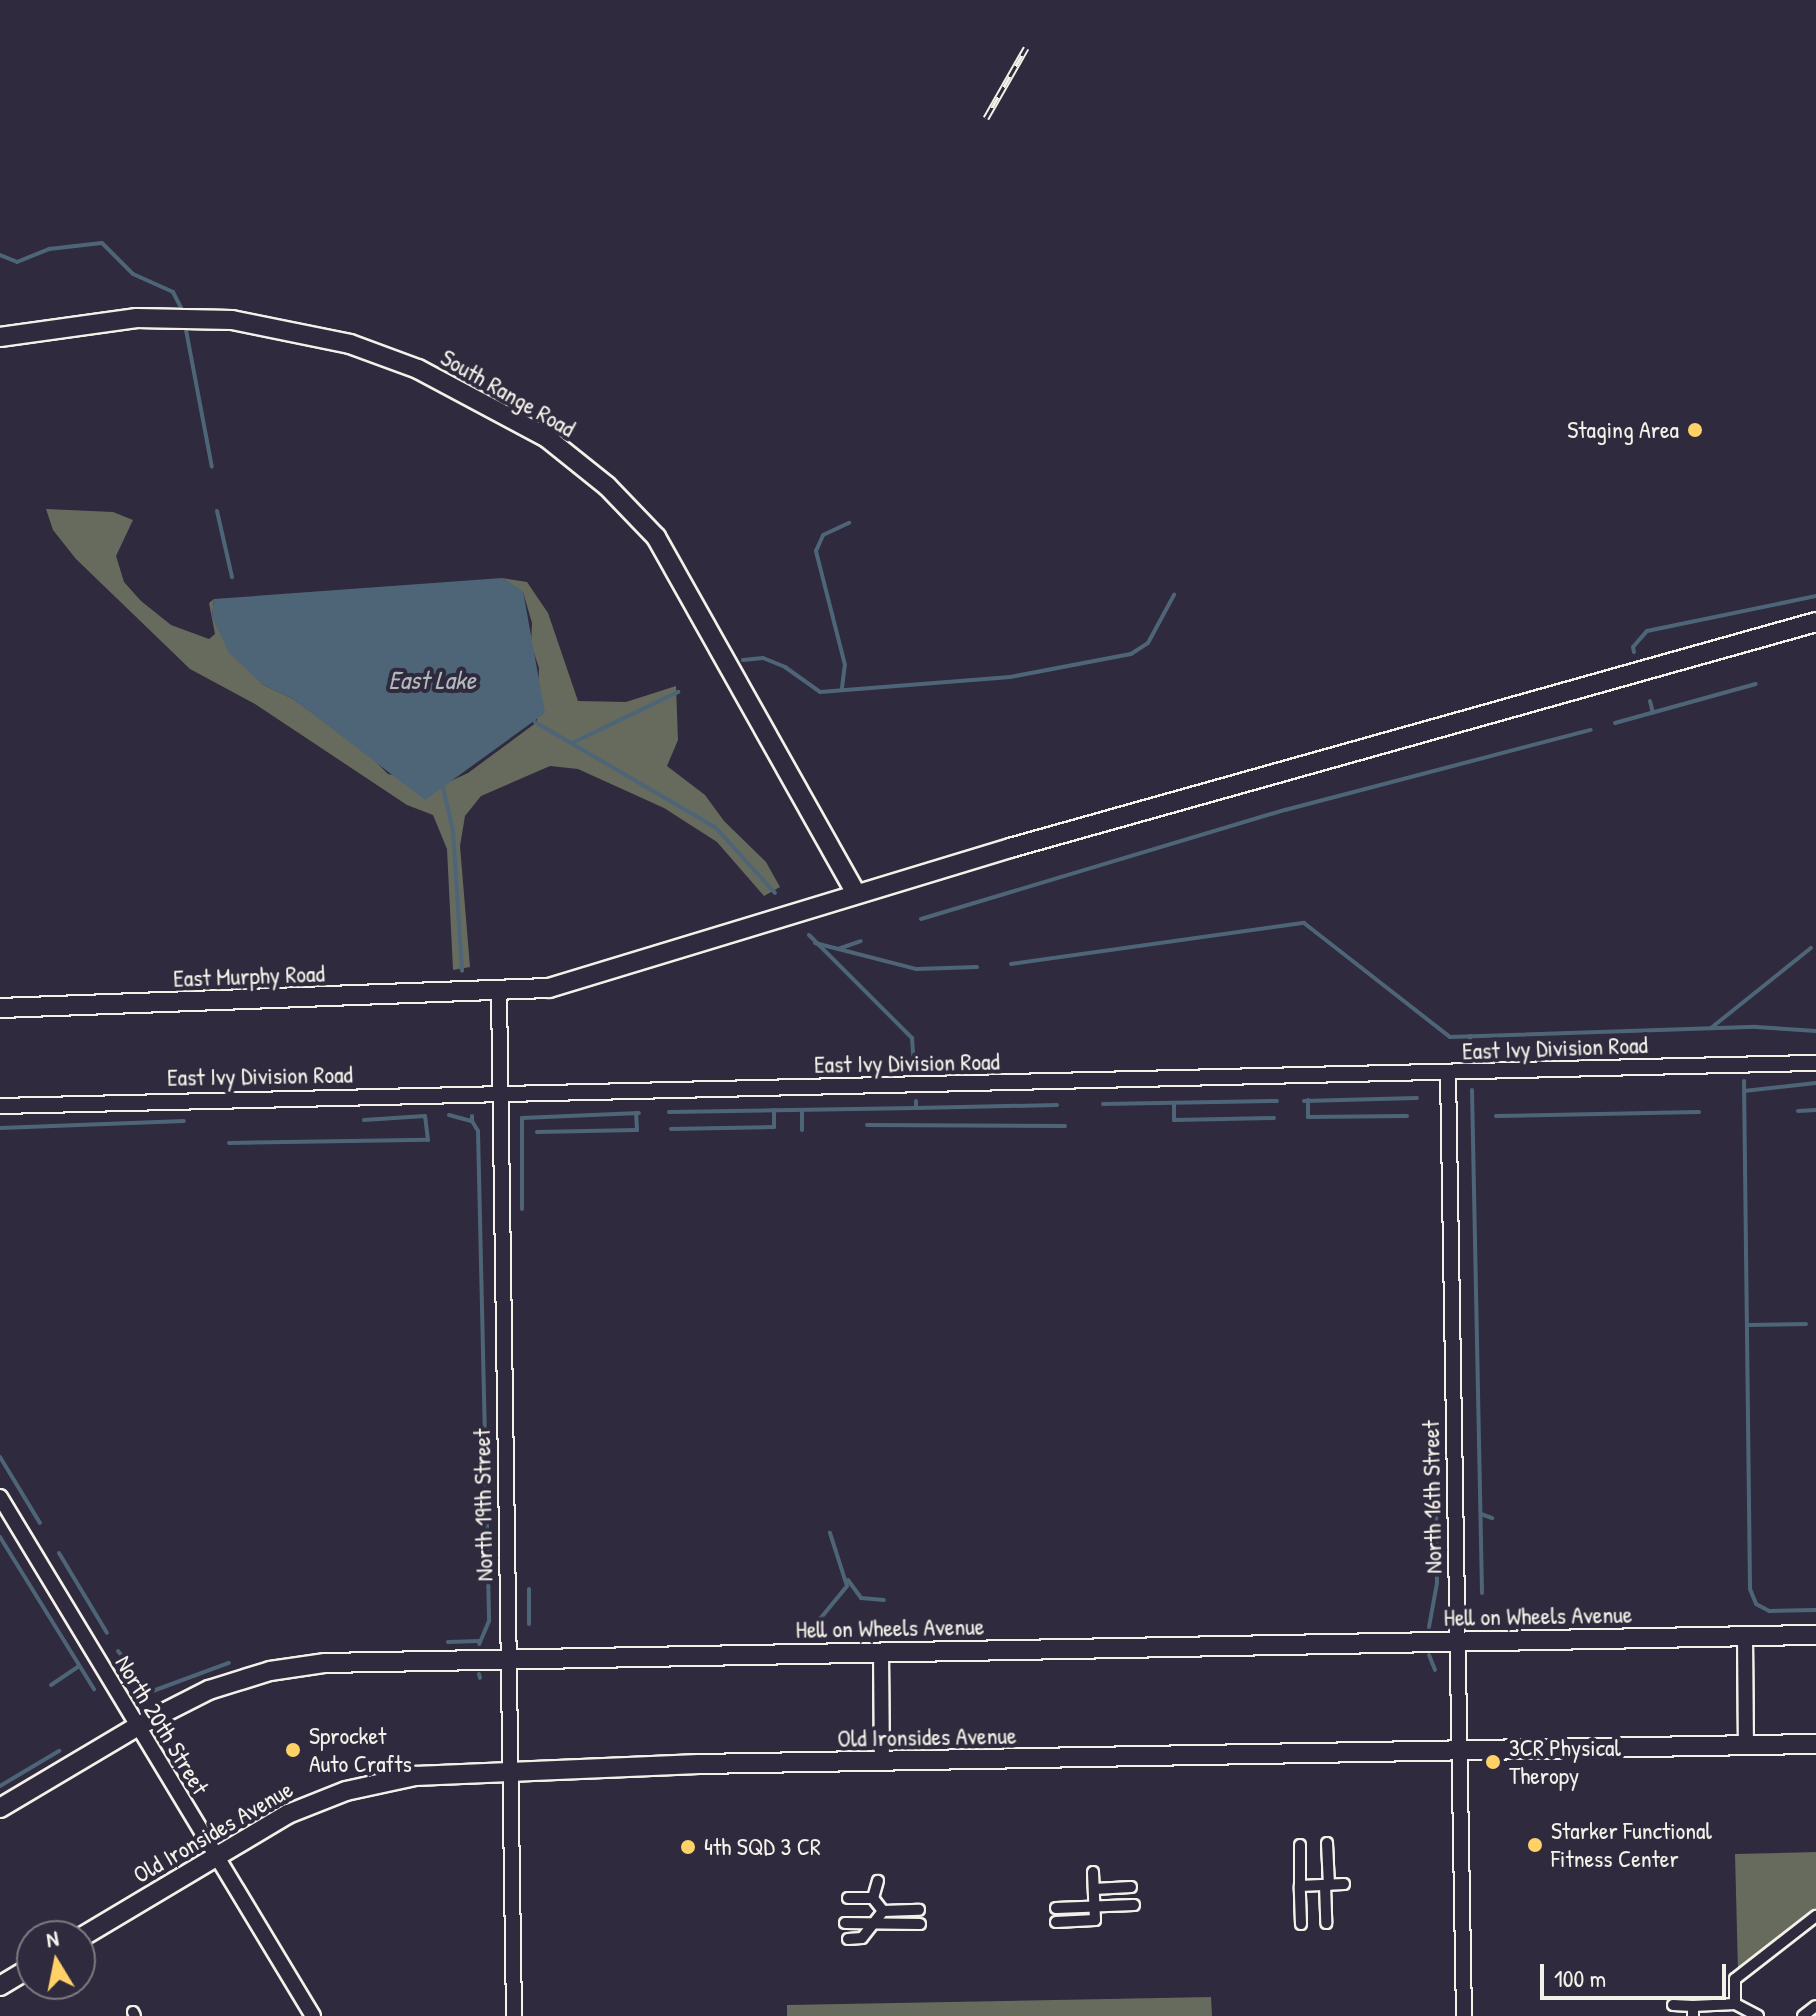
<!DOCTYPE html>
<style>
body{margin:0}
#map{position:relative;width:1816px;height:2016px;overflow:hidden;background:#2f2a3d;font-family:"Patrick Hand",sans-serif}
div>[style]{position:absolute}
.green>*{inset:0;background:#666b5e}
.water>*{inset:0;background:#4e6578}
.stream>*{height:4px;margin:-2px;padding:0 2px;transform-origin:2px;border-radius:2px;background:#4e6578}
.roads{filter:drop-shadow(2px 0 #f4f1e8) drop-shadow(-2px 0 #f4f1e8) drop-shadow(0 2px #f4f1e8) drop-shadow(0 -2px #f4f1e8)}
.pedestrian>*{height:10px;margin:-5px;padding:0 5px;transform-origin:5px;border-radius:5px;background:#2f2a3d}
.minor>*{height:14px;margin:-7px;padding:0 7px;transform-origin:7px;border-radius:7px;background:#2f2a3d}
.tertiary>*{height:18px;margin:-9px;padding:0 9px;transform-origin:9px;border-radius:9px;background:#2f2a3d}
.rail>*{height:7px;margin-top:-3.5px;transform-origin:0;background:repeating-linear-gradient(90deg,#2f2a3d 0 12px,#f4f1e8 0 24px);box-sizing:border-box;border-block:2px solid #f4f1e8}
.dots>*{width:22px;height:22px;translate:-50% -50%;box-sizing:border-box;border:4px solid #2f2a3d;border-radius:50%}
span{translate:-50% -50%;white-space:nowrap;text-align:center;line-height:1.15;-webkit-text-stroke:8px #2f2a3d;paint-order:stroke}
.street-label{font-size:24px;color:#f4f1e8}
.poi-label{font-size:24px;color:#f4f1e8}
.right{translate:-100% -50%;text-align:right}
.left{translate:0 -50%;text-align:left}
.water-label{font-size:26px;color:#b2b9bb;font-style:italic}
.north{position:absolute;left:16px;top:1920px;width:80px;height:80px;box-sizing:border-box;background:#2f2a3d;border:2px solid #7e7a81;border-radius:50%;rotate:350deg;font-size:22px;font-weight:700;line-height:32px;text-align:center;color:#f4f1e8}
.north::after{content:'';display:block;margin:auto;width:28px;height:36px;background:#ffd166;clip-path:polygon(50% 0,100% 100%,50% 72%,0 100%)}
.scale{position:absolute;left:1540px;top:1964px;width:186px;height:36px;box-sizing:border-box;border:4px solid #f4f1e8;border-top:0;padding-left:10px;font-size:24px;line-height:28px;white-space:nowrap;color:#f4f1e8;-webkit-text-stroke:6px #2f2a3d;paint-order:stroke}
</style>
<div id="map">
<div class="green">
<div style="clip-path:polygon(46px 509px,113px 512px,133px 520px,116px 556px,124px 582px,141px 601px,171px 625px,209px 639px,215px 634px,209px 603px,214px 599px,212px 617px,262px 684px,293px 699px,366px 752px,388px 774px,442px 785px,468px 773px,537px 722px,539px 668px,531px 644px,532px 623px,523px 592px,502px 578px,527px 582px,548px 613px,578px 701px,626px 702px,676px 686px,678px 740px,667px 766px,705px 795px,724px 821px,766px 862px,780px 887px,764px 896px,717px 842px,664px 808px,578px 769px,550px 766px,481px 796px,465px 816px,460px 846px,470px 967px,453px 970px,447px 849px,433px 815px,407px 805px,255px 704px,190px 669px,76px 559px,53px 530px)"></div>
<div style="clip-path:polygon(1816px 1852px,1816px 1912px,1738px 1970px,1735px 1854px)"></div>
<div style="clip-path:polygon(1211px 1997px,1212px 2016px,787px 2016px,787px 2005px)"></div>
</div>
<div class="water">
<div style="clip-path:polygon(502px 578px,523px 591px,545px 713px,425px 800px,293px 699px,262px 684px,229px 653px,212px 617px,214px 599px)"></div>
</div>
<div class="stream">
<div style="left:0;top:255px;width:18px;rotate:22deg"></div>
<div style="left:17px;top:262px;width:35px;rotate:-22deg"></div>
<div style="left:49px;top:249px;width:53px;rotate:-6.5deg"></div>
<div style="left:102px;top:243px;width:44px;rotate:45deg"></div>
<div style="left:133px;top:274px;width:44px;rotate:24.2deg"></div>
<div style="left:173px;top:292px;width:18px;rotate:63deg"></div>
<div style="left:186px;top:330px;width:139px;rotate:79.3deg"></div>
<div style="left:217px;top:511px;width:68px;rotate:77.2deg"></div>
<div style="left:1634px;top:652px;width:5px;rotate:-101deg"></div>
<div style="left:1633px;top:647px;width:21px;rotate:-49deg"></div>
<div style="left:1647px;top:631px;width:173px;rotate:-11.7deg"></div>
<div style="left:743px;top:660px;width:20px;rotate:-6deg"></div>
<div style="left:763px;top:658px;width:24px;rotate:22deg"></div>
<div style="left:785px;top:667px;width:43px;rotate:35.5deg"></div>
<div style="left:820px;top:692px;width:191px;rotate:-4.5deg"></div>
<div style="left:1010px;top:677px;width:123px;rotate:-10.8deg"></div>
<div style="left:1131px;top:654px;width:20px;rotate:-33deg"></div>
<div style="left:1148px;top:643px;width:55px;rotate:-61.6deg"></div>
<div style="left:842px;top:688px;width:23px;rotate:-83deg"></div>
<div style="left:845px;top:665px;width:118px;rotate:-104.3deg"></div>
<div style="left:816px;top:551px;width:17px;rotate:-66deg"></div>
<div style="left:823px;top:535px;width:29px;rotate:-25deg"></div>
<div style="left:1650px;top:701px;width:12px;rotate:76deg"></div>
<div style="left:535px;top:722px;width:208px;rotate:30.3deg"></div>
<div style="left:715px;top:827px;width:89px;rotate:47.7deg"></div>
<div style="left:1615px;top:723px;width:146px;rotate:-15.5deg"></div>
<div style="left:572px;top:743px;width:118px;rotate:-25.7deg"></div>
<div style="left:441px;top:779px;width:53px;rotate:77deg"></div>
<div style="left:453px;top:831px;width:140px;rotate:86.3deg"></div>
<div style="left:921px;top:919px;width:380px;rotate:-16.7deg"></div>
<div style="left:1285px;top:810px;width:316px;rotate:-14.7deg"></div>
<div style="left:809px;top:935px;width:146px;rotate:45deg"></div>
<div style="left:912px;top:1038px;width:29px;rotate:86deg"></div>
<div style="left:815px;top:943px;width:104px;rotate:14.4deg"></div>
<div style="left:916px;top:969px;width:61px;rotate:-1.9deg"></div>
<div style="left:838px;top:949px;width:24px;rotate:-19deg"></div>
<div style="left:1011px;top:964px;width:296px;rotate:-8deg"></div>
<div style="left:1304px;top:923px;width:185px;rotate:38deg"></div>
<div style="left:1450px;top:1037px;width:306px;rotate:-1.9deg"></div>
<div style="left:1756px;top:1027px;width:60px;rotate:3.8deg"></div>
<div style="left:1711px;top:1028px;width:128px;rotate:-38.7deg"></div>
<div style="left:1470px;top:1036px;width:23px;rotate:88deg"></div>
<div style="left:1744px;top:1081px;width:508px;rotate:89.32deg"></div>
<div style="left:1750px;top:1589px;width:16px;rotate:68deg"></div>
<div style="left:1756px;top:1604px;width:15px;rotate:28deg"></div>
<div style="left:1769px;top:1611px;width:47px;rotate:-1.2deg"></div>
<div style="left:1472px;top:1090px;width:503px;rotate:88.86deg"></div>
<div style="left:1744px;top:1091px;width:72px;rotate:-6.3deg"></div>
<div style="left:1308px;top:1100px;width:17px;rotate:90deg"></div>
<div style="left:1308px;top:1117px;width:99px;rotate:-0.6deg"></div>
<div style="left:1304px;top:1101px;width:113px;rotate:-1.5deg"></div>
<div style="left:1174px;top:1103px;width:17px;rotate:90deg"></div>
<div style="left:1174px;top:1120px;width:100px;rotate:-1.1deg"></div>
<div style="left:1103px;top:1104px;width:174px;rotate:-1deg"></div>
<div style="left:916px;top:1108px;width:141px;rotate:-1.2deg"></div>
<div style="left:1798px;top:1111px;width:18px;rotate:-3deg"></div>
<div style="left:669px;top:1112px;width:247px;rotate:-0.9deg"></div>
<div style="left:916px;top:1108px;width:7px;rotate:-90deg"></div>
<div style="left:449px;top:1115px;width:24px;rotate:15deg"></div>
<div style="left:472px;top:1121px;width:5px;rotate:-90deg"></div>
<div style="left:1496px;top:1116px;width:203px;rotate:-1.1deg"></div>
<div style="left:364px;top:1120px;width:61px;rotate:-3.8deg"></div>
<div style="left:472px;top:1121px;width:12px;rotate:59deg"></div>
<div style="left:478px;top:1131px;width:490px;rotate:88.7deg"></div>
<div style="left:489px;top:1621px;width:25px;rotate:113deg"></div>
<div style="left:867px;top:1125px;width:198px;rotate:0.3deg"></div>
<div style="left:0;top:1128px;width:184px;rotate:-2.2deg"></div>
<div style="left:671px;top:1129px;width:103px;rotate:-1.1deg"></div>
<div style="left:774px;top:1127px;width:17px;rotate:-90deg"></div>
<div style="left:802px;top:1130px;width:20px;rotate:-90deg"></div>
<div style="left:537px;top:1132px;width:100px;rotate:-1.1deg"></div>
<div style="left:637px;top:1130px;width:17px;rotate:-93deg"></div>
<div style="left:229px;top:1143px;width:199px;rotate:-0.9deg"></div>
<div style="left:428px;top:1140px;width:24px;rotate:-97deg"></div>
<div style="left:522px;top:1209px;width:91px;rotate:-90deg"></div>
<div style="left:522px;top:1118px;width:117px;rotate:-2.4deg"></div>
<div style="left:1748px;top:1325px;width:58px;rotate:-1deg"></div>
<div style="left:0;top:1457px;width:77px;rotate:58.8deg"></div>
<div style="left:1481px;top:1514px;width:12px;rotate:20deg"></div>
<div style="left:0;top:1537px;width:179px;rotate:58.3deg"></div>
<div style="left:59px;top:1553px;width:93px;rotate:59deg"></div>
<div style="left:848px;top:1580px;width:22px;rotate:54deg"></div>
<div style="left:861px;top:1598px;width:23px;rotate:5deg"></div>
<div style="left:529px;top:1589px;width:35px;rotate:90deg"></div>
<div style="left:815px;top:1625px;width:50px;rotate:-50.6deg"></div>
<div style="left:847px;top:1586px;width:56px;rotate:-107.8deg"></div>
<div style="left:1429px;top:1627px;width:45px;rotate:-79.7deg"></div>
<div style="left:1437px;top:1583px;width:68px;rotate:-90.8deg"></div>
<div style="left:448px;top:1642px;width:31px;rotate:-2deg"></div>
<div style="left:118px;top:1651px;width:52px;rotate:52deg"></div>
<div style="left:150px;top:1692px;width:84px;rotate:-20.2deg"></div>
<div style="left:1429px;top:1655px;width:16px;rotate:68deg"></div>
<div style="left:479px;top:1674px;width:4px;rotate:76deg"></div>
<div style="left:51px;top:1685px;width:34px;rotate:-34deg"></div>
<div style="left:0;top:1786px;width:69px;rotate:-30.7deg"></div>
</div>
<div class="roads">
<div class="pedestrian">
<div style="left:1327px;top:1843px;width:42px;rotate:87.3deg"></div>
<div style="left:1300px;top:1845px;width:41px;rotate:90deg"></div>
<div style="left:1325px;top:1885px;width:38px;rotate:88deg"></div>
<div style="left:1094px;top:1889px;width:37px;rotate:-3deg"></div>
<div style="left:848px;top:1898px;width:25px"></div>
<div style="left:1056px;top:1908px;width:78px;rotate:-2.2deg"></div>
<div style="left:883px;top:1911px;width:36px;rotate:-2deg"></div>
<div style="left:1056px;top:1922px;width:39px;rotate:-3deg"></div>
<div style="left:1095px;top:1920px;width:48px;rotate:-92.4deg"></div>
<div style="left:845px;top:1923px;width:75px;rotate:0.8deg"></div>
<div style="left:1301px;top:1924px;width:38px;rotate:-92deg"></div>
<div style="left:1300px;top:1886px;width:44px;rotate:-2.6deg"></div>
<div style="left:848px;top:1939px;width:14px;rotate:-4deg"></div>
<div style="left:862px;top:1938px;width:34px;rotate:-52deg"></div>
<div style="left:883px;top:1911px;width:16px;rotate:-128deg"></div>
<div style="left:873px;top:1898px;width:18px;rotate:-74deg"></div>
<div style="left:1673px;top:2005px;width:20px;rotate:3deg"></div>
<div style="left:133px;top:2012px;width:4px;rotate:63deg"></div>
<div style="left:1693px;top:2016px;width:10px;rotate:-90deg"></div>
<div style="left:1693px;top:2006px;width:42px;rotate:-2.7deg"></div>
<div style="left:1758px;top:2016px;width:26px;rotate:-152deg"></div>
<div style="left:1735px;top:2004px;width:25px;rotate:-90deg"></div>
<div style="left:1735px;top:1979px;width:103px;rotate:-37.9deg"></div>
<div style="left:1803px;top:2016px;width:16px;rotate:-38deg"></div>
</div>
<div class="minor">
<div style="left:499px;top:993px;width:1023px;rotate:89.16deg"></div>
<div style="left:1448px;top:1073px;width:943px;rotate:89.03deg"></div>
<div style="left:0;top:1106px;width:1817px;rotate:-1.36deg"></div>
<div style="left:0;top:1497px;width:606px;rotate:58.91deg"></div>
<div style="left:1745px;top:1636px;width:109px;rotate:89.5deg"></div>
<div style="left:881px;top:1652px;width:110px;rotate:89.5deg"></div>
</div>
<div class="tertiary">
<div style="left:0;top:337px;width:138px;rotate:-7.9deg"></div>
<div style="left:137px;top:318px;width:95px;rotate:1.2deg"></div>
<div style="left:232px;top:320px;width:120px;rotate:11.5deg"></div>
<div style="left:350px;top:344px;width:72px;rotate:20.2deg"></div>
<div style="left:418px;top:369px;width:146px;rotate:28.1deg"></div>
<div style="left:547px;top:438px;width:77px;rotate:38.7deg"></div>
<div style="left:607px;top:486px;width:71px;rotate:46.1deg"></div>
<div style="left:656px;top:537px;width:409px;rotate:60.7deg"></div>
<div style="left:0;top:1008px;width:549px;rotate:-2.09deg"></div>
<div style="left:549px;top:988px;width:482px;rotate:-16.9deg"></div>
<div style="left:1010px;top:848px;width:837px;rotate:-15.66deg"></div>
<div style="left:0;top:1808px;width:161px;rotate:-30.7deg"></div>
<div style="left:138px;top:1726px;width:80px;rotate:-26.9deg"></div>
<div style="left:209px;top:1690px;width:64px;rotate:-17.3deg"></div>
<div style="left:270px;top:1671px;width:56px;rotate:-8.3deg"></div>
<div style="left:325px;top:1663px;width:1491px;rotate:-1.08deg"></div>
<div style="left:80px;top:1938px;width:242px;rotate:-30.8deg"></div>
<div style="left:288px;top:1814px;width:62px;rotate:-21.6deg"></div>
<div style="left:346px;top:1791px;width:71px;rotate:-12.3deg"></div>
<div style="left:415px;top:1776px;width:284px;rotate:-2.4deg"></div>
<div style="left:699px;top:1764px;width:1117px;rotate:-1.03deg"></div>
<div style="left:0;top:1986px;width:37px;rotate:-31deg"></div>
</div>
</div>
<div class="rail">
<div style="left:986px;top:118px;width:81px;rotate:-60.3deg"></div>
</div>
<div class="dots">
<div style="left:1695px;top:430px;background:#ffd166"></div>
<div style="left:293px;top:1750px;background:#ffd166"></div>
<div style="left:1493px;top:1762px;background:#ffd166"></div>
<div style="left:1535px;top:1845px;background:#ffd166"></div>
<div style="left:688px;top:1847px;background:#ffd166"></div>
</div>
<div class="street-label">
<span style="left:508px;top:393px;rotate:30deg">South Range Road</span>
<span style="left:249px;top:976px;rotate:-2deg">East Murphy Road</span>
<span style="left:1555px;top:1048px;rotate:-2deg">East Ivy Division Road</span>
<span style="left:907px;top:1063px;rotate:-1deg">East Ivy Division Road</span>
<span style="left:260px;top:1076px;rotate:-1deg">East Ivy Division Road</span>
<span style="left:1432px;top:1497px;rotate:-91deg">North 16th Street</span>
<span style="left:483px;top:1505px;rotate:-91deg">North 19th Street</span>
<span style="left:1538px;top:1616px;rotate:-1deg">Hell on Wheels Avenue</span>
<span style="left:890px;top:1628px;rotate:-1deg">Hell on Wheels Avenue</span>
<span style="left:162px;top:1725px;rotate:59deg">North 20th Street</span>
<span style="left:927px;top:1737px;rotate:-1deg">Old Ironsides Avenue</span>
<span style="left:213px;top:1832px;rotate:-30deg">Old Ironsides Avenue</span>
</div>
<div class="poi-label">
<span class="right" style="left:1679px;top:430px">Staging Area</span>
<span class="left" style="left:309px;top:1750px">Sprocket<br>Auto Crafts</span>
<span class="left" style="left:1509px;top:1762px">3CR Physical<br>Theropy</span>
<span class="left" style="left:1551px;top:1845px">Starker Functional<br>Fitness Center</span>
<span class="left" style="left:704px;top:1847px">4th SQD 3 CR</span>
</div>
<div class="water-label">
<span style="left:432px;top:680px">East Lake</span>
</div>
<div class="north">N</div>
<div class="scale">100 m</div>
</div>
